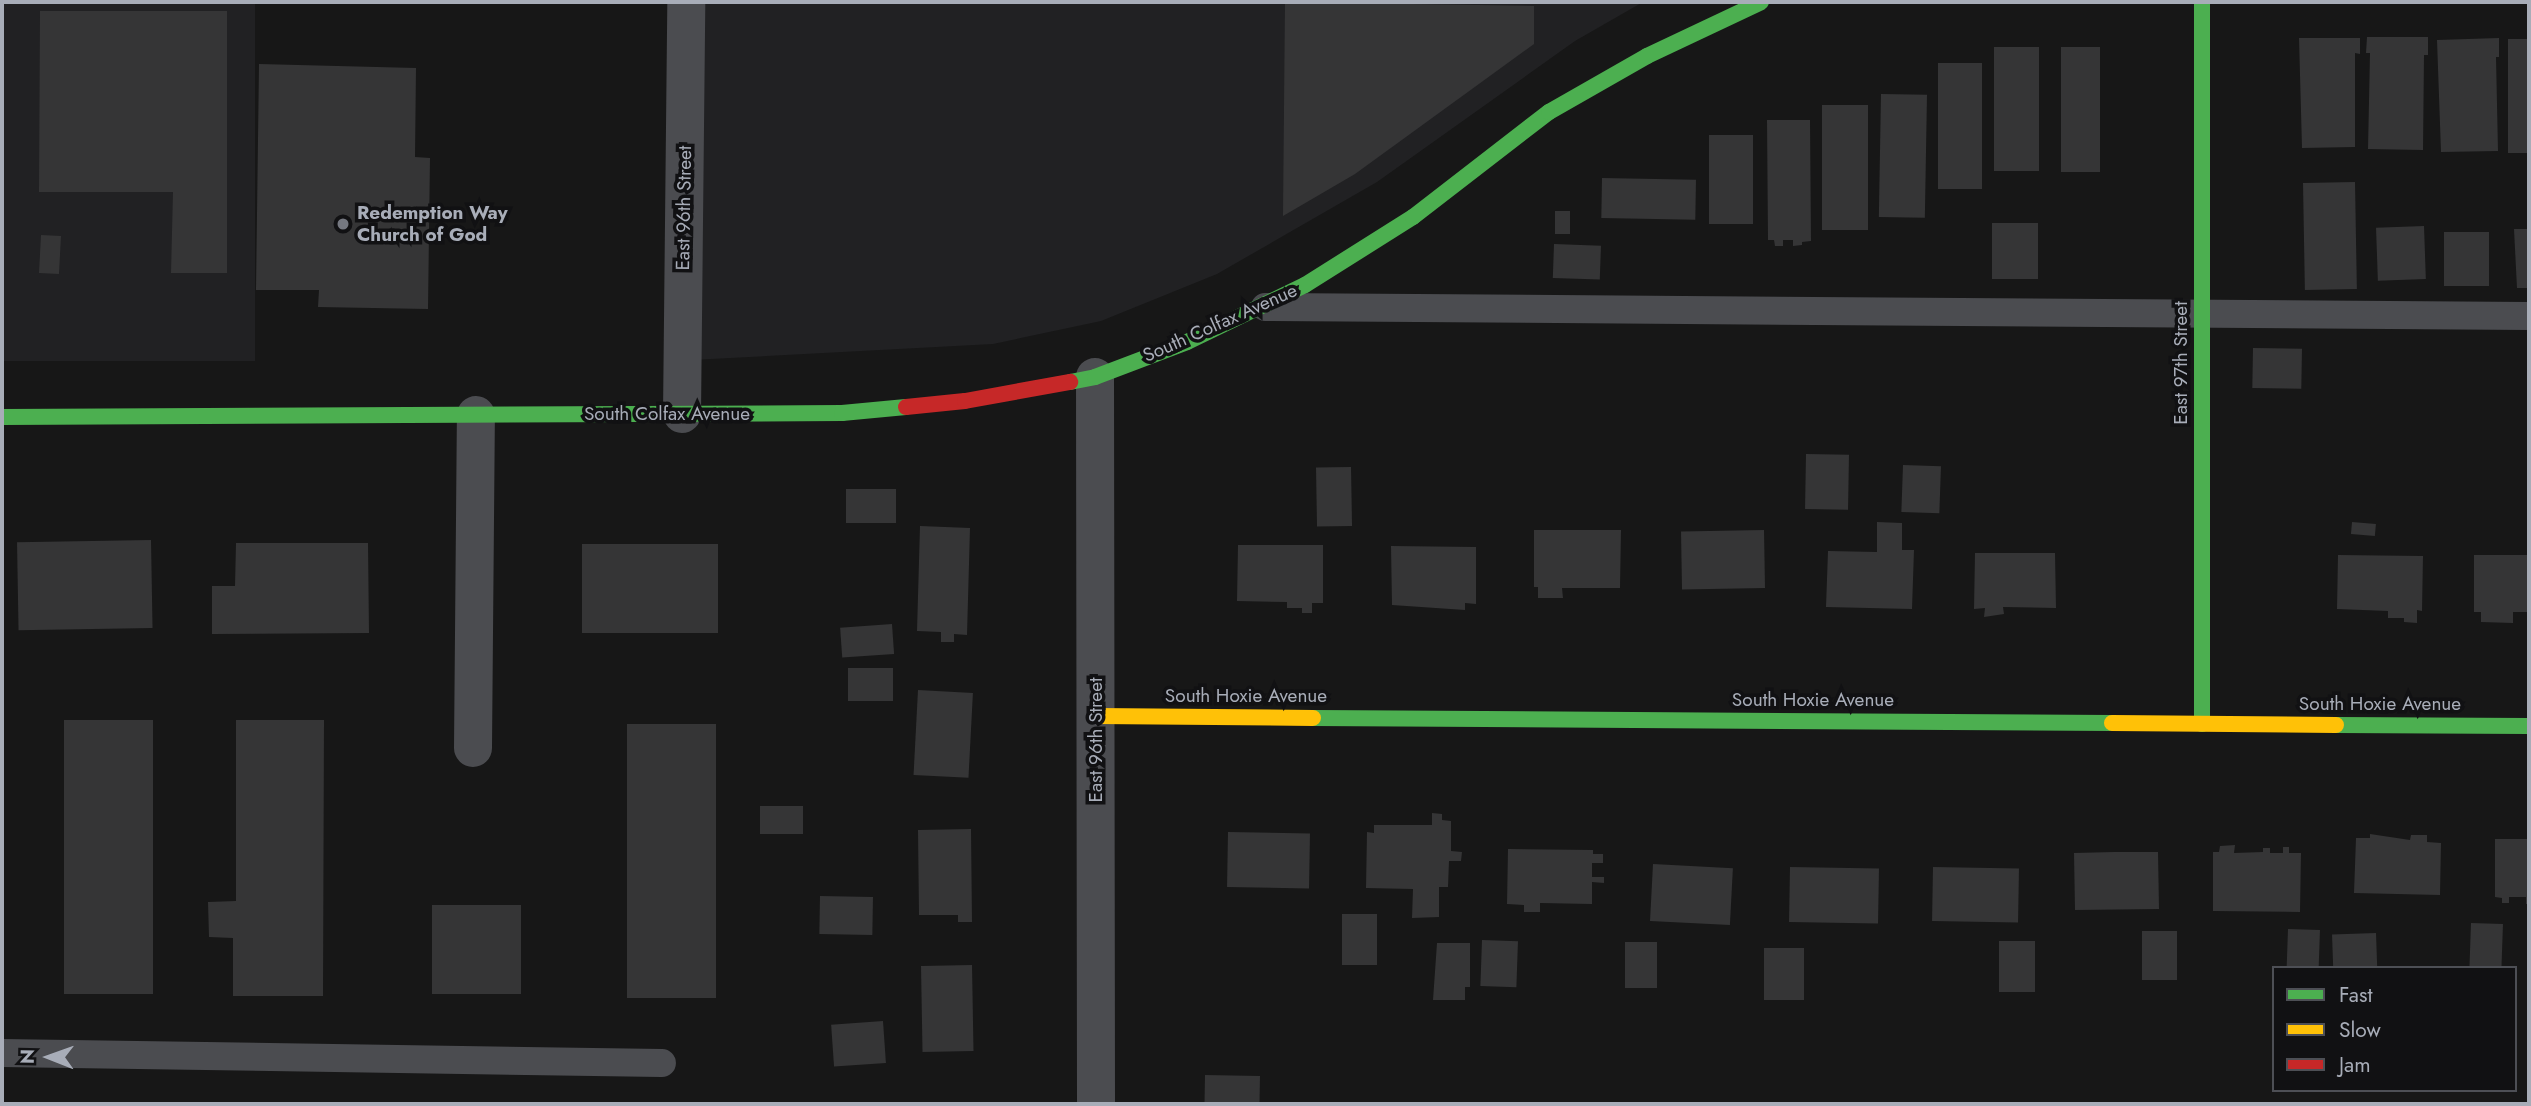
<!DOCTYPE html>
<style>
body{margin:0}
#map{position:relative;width:2531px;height:1106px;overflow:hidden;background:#171717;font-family:Jost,sans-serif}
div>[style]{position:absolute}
.built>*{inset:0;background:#212123;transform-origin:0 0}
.building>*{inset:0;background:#353536;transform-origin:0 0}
.lane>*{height:28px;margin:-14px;padding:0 14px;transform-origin:14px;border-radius:14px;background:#4b4c50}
.street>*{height:38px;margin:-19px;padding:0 19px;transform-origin:19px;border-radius:19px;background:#4b4c50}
.fast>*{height:16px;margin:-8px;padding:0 8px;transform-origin:8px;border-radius:8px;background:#4caf50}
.slow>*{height:16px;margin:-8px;padding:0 8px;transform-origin:8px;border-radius:8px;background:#ffc107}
.jam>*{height:16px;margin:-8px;padding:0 8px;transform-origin:8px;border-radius:8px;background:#c62828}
.dots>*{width:19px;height:19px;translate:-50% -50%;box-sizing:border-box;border:4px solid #111113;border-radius:50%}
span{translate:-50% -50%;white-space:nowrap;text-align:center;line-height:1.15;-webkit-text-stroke:7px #111113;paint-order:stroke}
.street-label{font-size:19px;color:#a8adb8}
.poi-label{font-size:19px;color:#a8adb8;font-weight:700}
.left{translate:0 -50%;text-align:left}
.frame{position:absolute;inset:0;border:4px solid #a8adb8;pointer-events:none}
.legend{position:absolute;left:2272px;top:966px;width:245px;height:126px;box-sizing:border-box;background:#111113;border:2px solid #4d4f55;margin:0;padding:9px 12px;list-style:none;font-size:21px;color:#a8adb8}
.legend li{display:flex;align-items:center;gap:14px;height:35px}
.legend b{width:35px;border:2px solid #4d4f55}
.north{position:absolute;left:14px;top:1022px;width:70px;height:70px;-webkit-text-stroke:5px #111113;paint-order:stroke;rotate:271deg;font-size:19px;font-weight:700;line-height:28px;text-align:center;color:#a8adb8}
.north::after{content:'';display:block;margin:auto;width:24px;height:32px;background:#a8adb8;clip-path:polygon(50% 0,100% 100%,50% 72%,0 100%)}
</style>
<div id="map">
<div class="built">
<div style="left:2px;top:2px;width:253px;height:359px"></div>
<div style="clip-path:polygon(676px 2px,1643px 2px,1575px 41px,1377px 182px,1217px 274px,1101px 321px,993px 344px,672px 361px)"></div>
</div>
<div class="building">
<div style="clip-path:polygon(1285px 2px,1534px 6px,1534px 44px,1355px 174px,1283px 216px)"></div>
<div style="clip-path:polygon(40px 11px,227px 11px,227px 273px,171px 273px,173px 192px,39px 192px)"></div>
<div style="clip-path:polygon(2367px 37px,2428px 37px,2428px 55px,2424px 55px,2423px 150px,2368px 149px,2370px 53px,2366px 53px)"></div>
<div style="clip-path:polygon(2299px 38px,2360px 38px,2360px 54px,2355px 53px,2355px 147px,2302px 148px)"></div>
<div style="clip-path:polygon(2499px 38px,2499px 57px,2496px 57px,2498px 151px,2441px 152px,2437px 40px)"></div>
<div style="left:2508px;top:39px;width:21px;height:114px"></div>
<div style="left:1994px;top:47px;width:45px;height:124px"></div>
<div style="left:2061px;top:47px;width:39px;height:125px"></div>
<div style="left:1938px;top:63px;width:44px;height:126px"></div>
<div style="clip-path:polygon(259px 64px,416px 68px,415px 157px,430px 158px,428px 309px,318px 307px,319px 290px,256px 290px)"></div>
<div style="left:1881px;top:94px;width:46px;height:123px;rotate:1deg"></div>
<div style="left:1822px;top:105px;width:46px;height:125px"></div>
<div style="clip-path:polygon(1767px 120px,1810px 120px,1811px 241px,1802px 242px,1802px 245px,1793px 246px,1793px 240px,1783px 240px,1783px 246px,1775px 246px,1774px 240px,1768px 240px)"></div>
<div style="left:1709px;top:135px;width:44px;height:89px"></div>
<div style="left:1602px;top:178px;width:94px;height:40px;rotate:1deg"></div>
<div style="left:2355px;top:182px;width:107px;height:52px;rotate:89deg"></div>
<div style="left:1555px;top:211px;width:15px;height:23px"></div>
<div style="left:2038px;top:223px;width:56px;height:46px;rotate:90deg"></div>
<div style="left:2424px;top:226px;width:53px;height:48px;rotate:88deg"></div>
<div style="clip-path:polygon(2514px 229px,2529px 229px,2529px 288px,2517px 288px)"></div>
<div style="left:2444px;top:232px;width:45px;height:54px"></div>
<div style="left:41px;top:235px;width:20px;height:38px;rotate:3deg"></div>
<div style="left:1554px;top:244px;width:47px;height:34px;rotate:2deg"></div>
<div style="left:2253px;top:348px;width:49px;height:40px;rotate:1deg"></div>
<div style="left:1806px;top:454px;width:43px;height:55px;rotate:1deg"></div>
<div style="left:1903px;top:465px;width:38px;height:47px;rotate:2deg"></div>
<div style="left:1351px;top:467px;width:59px;height:35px;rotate:89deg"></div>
<div style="left:896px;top:489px;width:34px;height:50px;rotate:90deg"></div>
<div style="clip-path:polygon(1877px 522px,1902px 523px,1902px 550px,1914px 550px,1912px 609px,1826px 607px,1828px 551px,1877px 552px)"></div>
<div style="left:2352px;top:522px;width:24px;height:12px;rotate:5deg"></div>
<div style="clip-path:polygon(920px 526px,970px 528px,967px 635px,954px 634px,954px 642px,941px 642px,941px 632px,917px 631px)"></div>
<div style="clip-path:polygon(1534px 530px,1621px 530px,1620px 588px,1562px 588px,1563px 598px,1538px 598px,1538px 587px,1534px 587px)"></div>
<div style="left:1764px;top:530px;width:58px;height:83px;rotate:89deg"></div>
<div style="left:151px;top:540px;width:88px;height:134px;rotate:89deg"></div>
<div style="clip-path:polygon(236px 543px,368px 543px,369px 633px,212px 634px,212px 586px,235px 586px)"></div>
<div style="left:582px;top:544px;width:136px;height:89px"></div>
<div style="clip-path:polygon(1238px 545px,1323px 545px,1323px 603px,1312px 603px,1312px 613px,1302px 613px,1302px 608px,1287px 608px,1287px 602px,1237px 601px)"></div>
<div style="clip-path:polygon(1391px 546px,1476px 547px,1476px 604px,1465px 603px,1465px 610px,1392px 605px)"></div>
<div style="clip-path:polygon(1975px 553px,2055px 553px,2056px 608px,2003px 607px,2004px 614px,1984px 617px,1985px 608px,1974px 609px)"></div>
<div style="clip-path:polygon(2338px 555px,2423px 556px,2422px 611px,2417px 610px,2417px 623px,2404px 622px,2404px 618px,2388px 618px,2388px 611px,2337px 609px)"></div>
<div style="clip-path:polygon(2474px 555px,2529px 555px,2529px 612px,2513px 612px,2513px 623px,2481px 622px,2481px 612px,2474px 612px)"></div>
<div style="left:892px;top:624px;width:30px;height:52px;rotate:86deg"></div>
<div style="left:848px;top:668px;width:45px;height:33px"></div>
<div style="left:918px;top:690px;width:55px;height:85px;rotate:3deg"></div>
<div style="left:64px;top:720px;width:89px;height:274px"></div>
<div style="clip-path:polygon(236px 720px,324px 720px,323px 996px,233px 996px,233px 938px,209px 937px,208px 902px,236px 901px)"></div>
<div style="left:627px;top:724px;width:89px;height:274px"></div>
<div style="left:760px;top:806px;width:43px;height:28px"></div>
<div style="clip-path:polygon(1432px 813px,1442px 814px,1442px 820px,1451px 821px,1451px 851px,1462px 852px,1461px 861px,1449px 861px,1448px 887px,1439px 887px,1439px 917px,1412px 918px,1413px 889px,1366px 888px,1367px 832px,1374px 833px,1374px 825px,1432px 825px)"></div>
<div style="clip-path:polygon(971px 829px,972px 922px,958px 922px,958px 915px,919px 915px,918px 830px)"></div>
<div style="left:1228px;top:832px;width:82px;height:55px;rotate:1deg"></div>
<div style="clip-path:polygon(2370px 834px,2410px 840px,2411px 835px,2427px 835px,2427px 842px,2441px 843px,2440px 895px,2354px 893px,2356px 838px,2370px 838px)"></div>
<div style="clip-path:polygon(2495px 839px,2529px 839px,2529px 904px,2526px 904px,2526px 897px,2509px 897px,2509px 903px,2502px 903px,2502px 898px,2495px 897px)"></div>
<div style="clip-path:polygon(2235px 845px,2234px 853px,2263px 852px,2263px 848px,2270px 848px,2270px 853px,2283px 853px,2283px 847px,2289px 847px,2289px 853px,2301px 853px,2300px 912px,2213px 911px,2213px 852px,2219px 852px,2220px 846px)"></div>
<div style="clip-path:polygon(1508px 849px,1593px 850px,1593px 854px,1603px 854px,1603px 863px,1592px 863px,1592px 877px,1604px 877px,1604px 883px,1592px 882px,1592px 904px,1540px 903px,1540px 912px,1524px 912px,1524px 905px,1507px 904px)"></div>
<div style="clip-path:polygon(2114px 852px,2158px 852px,2159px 909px,2075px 910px,2074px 853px)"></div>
<div style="left:1653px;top:864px;width:80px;height:57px;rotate:3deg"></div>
<div style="left:1790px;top:867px;width:89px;height:55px;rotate:1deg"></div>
<div style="left:1933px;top:867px;width:86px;height:54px;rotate:1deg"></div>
<div style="left:820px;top:896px;width:53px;height:38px;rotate:1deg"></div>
<div style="left:432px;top:905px;width:89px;height:89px"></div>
<div style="left:1342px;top:914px;width:35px;height:51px"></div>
<div style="left:2471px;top:923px;width:32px;height:45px;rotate:2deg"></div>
<div style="left:2288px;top:929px;width:32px;height:39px;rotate:2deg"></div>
<div style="left:2142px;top:931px;width:35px;height:49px"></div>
<div style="left:2376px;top:933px;width:35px;height:44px;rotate:88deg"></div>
<div style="left:1482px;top:940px;width:36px;height:46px;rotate:2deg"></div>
<div style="left:1999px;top:941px;width:36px;height:51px"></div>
<div style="left:1657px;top:942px;width:46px;height:32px;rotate:90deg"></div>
<div style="clip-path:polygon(1437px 943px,1470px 943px,1470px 987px,1465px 987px,1465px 1000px,1433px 1000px)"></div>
<div style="left:1764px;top:948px;width:40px;height:52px"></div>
<div style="left:972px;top:965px;width:86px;height:51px;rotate:89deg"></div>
<div style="left:883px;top:1021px;width:42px;height:52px;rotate:86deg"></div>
<div style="left:1205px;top:1075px;width:55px;height:29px;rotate:1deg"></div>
<div style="left:919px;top:1102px;width:55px;height:2px"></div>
</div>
<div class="lane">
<div style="left:1265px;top:307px;width:1264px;rotate:0.41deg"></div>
<div style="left:2px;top:1053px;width:660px;rotate:0.87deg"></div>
</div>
<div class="street">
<div style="left:1095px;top:377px;width:727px;rotate:89.92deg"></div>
<div style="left:682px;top:414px;width:412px;rotate:-89.4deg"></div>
<div style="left:473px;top:748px;width:333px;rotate:-89.5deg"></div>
</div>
<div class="fast">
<div style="left:2202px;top:2px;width:722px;rotate:90deg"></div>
<div style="left:1070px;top:382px;width:25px;rotate:-11deg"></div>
<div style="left:1095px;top:377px;width:98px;rotate:-20.8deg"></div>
<div style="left:1187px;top:342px;width:131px;rotate:-25.8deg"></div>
<div style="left:1305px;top:285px;width:128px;rotate:-32.2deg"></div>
<div style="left:1413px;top:217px;width:172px;rotate:-37.7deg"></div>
<div style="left:1549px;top:112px;width:113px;rotate:-29.7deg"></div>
<div style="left:1647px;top:56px;width:126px;rotate:-25.3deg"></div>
<div style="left:2px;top:417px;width:840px;rotate:-0.27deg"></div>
<div style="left:842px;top:413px;width:64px;rotate:-5.4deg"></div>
<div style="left:1313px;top:718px;width:799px;rotate:0.36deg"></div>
<div style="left:2336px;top:725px;width:193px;rotate:0.3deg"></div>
</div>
<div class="slow">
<div style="left:1097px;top:716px;width:216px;rotate:0.5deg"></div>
<div style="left:2112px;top:723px;width:224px;rotate:0.5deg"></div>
</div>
<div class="jam">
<div style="left:906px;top:407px;width:59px;rotate:-5.8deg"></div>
<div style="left:965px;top:401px;width:107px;rotate:-10.3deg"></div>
</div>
<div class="dots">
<div style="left:343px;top:224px;background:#757880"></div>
</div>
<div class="street-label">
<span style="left:684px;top:208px;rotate:-89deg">East 96th Street</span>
<span style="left:1220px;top:323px;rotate:-24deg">South Colfax Avenue</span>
<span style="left:2181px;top:363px;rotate:-90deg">East 97th Street</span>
<span style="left:667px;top:414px">South Colfax Avenue</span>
<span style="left:1246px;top:696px">South Hoxie Avenue</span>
<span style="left:1813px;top:700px">South Hoxie Avenue</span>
<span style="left:2380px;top:704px">South Hoxie Avenue</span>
<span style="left:1096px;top:740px;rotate:-90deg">East 96th Street</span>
</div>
<div class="poi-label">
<span class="left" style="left:357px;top:224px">Redemption Way<br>Church of God</span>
</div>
<div class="frame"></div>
<ul class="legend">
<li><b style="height:9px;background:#4caf50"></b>Fast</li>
<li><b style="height:9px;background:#ffc107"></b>Slow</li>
<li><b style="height:9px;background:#c62828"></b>Jam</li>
</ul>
<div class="north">N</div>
</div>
